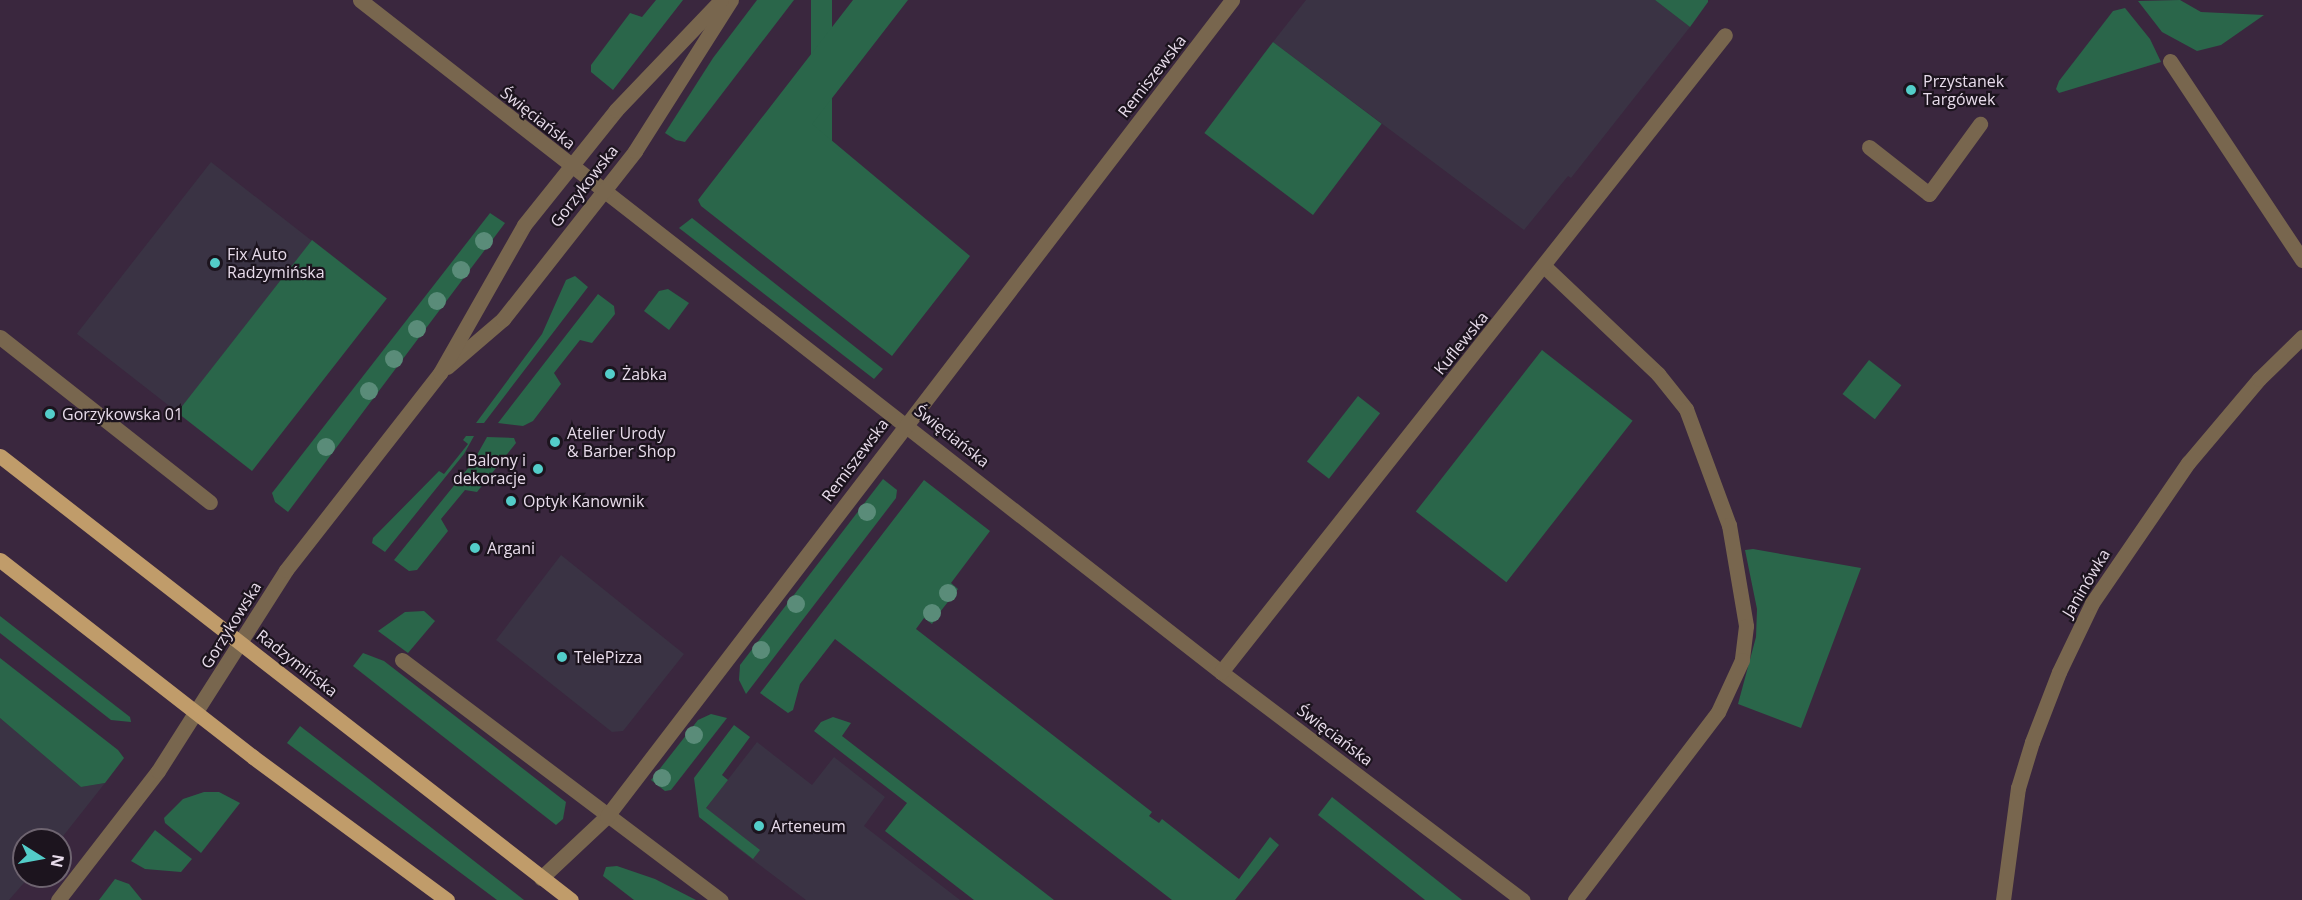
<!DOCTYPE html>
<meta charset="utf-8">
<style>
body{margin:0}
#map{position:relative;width:2302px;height:900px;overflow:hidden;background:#3a273e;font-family:"Open Sans",sans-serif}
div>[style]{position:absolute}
.commercial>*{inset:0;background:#3a3344;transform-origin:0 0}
.green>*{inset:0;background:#2a664a;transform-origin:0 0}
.minor>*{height:15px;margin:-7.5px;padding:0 7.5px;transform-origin:7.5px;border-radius:7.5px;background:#78664e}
.major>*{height:15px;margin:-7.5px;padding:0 7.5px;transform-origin:7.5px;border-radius:7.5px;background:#c09c6a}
.trees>*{width:18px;height:18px;margin:-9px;border-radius:50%;background:#5a8c79}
.dots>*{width:16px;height:16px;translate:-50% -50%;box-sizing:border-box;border:3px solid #1c141e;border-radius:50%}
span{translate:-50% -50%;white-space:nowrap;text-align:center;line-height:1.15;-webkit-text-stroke:4.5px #1c141e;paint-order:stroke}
.street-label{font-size:16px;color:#e8dceb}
.poi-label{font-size:16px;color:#e8dceb}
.left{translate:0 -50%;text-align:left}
.right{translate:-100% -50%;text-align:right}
.north{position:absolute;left:12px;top:828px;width:60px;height:60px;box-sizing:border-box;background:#1c141e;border:2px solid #6e6470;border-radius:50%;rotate:101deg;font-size:16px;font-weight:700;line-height:24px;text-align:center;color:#e8dceb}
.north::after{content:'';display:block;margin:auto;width:21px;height:27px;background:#53cdc9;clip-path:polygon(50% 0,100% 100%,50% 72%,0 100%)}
</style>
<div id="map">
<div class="commercial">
<div style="clip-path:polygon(1306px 0,1655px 0,1690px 27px,1571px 178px,1568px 176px,1524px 230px,1273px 42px)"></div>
<div style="left:211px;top:162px;width:128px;height:218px;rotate:38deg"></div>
<div style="clip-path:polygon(561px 555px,684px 654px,623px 731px,612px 732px,496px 640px)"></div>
<div style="clip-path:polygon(0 718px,81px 787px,105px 783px,60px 840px,24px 840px,24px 876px,30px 876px,9px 900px,0 900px)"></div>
<div style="clip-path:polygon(757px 742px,812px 785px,834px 757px,885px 797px,864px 826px,960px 900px,806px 900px,736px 847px,699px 817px)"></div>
</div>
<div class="green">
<div style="clip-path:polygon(656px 0,683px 0,613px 90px,591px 72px,591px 65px,630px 13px,642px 17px)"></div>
<div style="clip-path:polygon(757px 0,794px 0,685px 142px,676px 140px,665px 133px,713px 58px)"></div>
<div style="left:811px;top:0;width:21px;height:199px"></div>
<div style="clip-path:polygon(853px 0,908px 0,812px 124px,970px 256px,892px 356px,701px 206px,698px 200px)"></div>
<div style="clip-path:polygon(1655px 0,1708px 0,1708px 2px,1690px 27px)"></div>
<div style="clip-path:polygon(2180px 0,2201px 12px,2264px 15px,2221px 45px,2197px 51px,2162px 32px,2138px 1px)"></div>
<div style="clip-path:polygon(2125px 8px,2150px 39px,2161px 62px,2059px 93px,2056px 89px,2059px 81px,2113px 11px)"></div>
<div style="left:1273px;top:42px;width:136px;height:114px;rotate:37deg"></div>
<div style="clip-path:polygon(490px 213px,505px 223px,288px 512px,275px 502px,272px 493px)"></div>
<div style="clip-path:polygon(692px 218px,883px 369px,874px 379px,679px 228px)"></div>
<div style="left:312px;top:240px;width:95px;height:219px;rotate:38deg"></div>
<div style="clip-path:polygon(575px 276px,588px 287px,484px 423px,476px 423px,542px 334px,566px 280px)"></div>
<div style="clip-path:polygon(668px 289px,689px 303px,669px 330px,644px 311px,659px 291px)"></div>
<div style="clip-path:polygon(598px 294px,614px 306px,615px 314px,592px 343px,580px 340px,554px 373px,561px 384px,533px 421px,523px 426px,498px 423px)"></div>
<div style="left:1542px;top:350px;width:115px;height:205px;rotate:38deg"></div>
<div style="left:1869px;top:360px;width:41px;height:43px;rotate:38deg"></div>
<div style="left:1358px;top:396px;width:28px;height:83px;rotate:38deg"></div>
<div style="clip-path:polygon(466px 436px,474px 436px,464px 454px,385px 552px,372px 543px,373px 538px,439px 471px,444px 474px,468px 444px,463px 440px)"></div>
<div style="clip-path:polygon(487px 437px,514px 438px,516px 443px,477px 492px,465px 490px,441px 519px,448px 531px,417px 570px,409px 571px,394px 560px,473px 462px)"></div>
<div style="clip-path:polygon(883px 479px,897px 490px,896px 498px,746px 694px,739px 680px,740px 665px)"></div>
<div style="clip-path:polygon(924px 480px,990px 531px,951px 583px,958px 589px,940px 612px,932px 624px,924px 618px,916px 629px,1152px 812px,1149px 816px,1159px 823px,1162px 819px,1239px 879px,1270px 837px,1279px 845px,1235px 900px,1172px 900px,835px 639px,800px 684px,793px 710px,788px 713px,760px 693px)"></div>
<div style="clip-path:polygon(1753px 549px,1861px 568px,1801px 728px,1738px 704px,1756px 637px,1757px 609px,1745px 550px)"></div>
<div style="clip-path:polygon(424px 611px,435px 621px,408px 653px,378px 631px,405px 612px)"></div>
<div style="clip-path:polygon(0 616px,130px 717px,131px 722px,111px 720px,0 633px)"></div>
<div style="clip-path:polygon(363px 653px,384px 661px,566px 802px,563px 819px,556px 825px,353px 666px)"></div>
<div style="clip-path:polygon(0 658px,118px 750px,124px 758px,105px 783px,81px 787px,0 718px)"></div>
<div style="clip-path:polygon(711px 714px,727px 718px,671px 790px,665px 791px,651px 780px,698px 720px)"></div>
<div style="clip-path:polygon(833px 717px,851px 723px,842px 736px,1054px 900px,974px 900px,885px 831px,907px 803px,814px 731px,821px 722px)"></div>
<div style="clip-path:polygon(734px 725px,750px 737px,722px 775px,728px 780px,706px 808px,760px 850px,753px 859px,699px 817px,694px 778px)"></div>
<div style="clip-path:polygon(300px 726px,369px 779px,524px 900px,497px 900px,287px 743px)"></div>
<div style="clip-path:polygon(204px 792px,219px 792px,240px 803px,201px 853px,165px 823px,164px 818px,183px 799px)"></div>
<div style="clip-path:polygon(1332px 797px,1462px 900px,1425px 900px,1318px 815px)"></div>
<div style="clip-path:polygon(155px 830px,192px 859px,181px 872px,145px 869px,131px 861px)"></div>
<div style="clip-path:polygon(617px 866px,655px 879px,696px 900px,634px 900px,603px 876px,606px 867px)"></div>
<div style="clip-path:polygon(115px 879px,129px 884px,142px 900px,99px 900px)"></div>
</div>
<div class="minor">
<div style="left:360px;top:0;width:1092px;rotate:37.97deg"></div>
<div style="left:1221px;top:672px;width:378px;rotate:37.1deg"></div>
<div style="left:2170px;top:61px;width:239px;rotate:56.4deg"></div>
<div style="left:1869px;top:147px;width:76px;rotate:38.1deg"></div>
<div style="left:1929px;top:194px;width:87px;rotate:-53.9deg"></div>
<div style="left:1545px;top:267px;width:156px;rotate:43.4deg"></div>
<div style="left:1658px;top:374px;width:45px;rotate:51.3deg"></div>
<div style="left:1686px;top:409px;width:124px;rotate:69.7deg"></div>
<div style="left:1729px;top:525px;width:102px;rotate:80.4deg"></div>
<div style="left:1746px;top:626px;width:34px;rotate:97deg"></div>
<div style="left:1742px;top:660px;width:57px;rotate:114.8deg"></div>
<div style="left:1718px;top:712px;width:236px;rotate:127.3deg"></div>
<div style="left:0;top:337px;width:267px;rotate:38.2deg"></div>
<div style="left:447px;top:367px;width:74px;rotate:-40.6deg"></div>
<div style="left:503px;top:319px;width:214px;rotate:-51.8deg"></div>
<div style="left:635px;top:151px;width:179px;rotate:-57.6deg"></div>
<div style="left:402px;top:660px;width:399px;rotate:37deg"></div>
<div style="left:1221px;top:672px;width:812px;rotate:-51.65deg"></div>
<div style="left:541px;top:878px;width:91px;rotate:-43.2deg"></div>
<div style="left:607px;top:816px;width:1028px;rotate:-52.55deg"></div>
<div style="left:58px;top:900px;width:163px;rotate:-52.2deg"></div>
<div style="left:158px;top:771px;width:238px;rotate:-57.5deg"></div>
<div style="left:286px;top:570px;width:250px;rotate:-52deg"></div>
<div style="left:440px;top:373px;width:170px;rotate:-60.4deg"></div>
<div style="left:524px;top:225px;width:147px;rotate:-51.3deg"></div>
<div style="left:616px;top:110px;width:152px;rotate:-46.3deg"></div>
<div style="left:2003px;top:900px;width:113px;rotate:-82.4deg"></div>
<div style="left:2018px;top:788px;width:48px;rotate:-73.1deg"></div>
<div style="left:2032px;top:742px;width:75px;rotate:-68.9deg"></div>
<div style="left:2059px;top:672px;width:76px;rotate:-64.4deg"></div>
<div style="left:2092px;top:603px;width:170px;rotate:-55.6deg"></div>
<div style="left:2188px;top:463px;width:110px;rotate:-49.8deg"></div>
<div style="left:2259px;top:379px;width:60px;rotate:-44.3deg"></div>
</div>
<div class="major">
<div style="left:0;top:456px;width:723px;rotate:37.87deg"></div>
<div style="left:0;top:560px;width:321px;rotate:37.9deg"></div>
<div style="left:253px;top:757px;width:241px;rotate:36.4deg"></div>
</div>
<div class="trees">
<div style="left:484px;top:241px"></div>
<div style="left:461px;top:270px"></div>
<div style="left:437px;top:301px"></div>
<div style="left:417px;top:329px"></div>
<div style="left:394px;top:359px"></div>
<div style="left:369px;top:391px"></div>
<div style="left:326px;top:447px"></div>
<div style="left:867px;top:512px"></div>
<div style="left:948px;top:593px"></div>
<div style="left:796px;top:604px"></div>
<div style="left:932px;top:613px"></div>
<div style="left:761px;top:650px"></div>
<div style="left:694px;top:735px"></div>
<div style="left:662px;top:778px"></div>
</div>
<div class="dots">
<div style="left:1911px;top:90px;background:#53cdc9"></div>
<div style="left:215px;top:263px;background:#53cdc9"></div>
<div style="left:610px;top:374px;background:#53cdc9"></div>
<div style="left:50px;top:414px;background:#53cdc9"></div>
<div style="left:555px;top:442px;background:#53cdc9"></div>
<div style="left:538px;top:469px;background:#53cdc9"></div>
<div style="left:511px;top:501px;background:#53cdc9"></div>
<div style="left:475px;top:548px;background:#53cdc9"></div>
<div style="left:562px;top:657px;background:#53cdc9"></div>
<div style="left:759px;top:826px;background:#53cdc9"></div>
</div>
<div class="street-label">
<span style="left:1152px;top:76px;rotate:-52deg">Remiszewska</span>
<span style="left:538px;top:118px;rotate:38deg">Święciańska</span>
<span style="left:584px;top:186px;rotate:-52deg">Gorzykowska</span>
<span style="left:1461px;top:343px;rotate:-51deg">Kuflewska</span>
<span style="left:952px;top:436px;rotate:38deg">Święciańska</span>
<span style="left:855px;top:460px;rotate:-53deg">Remiszewska</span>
<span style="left:2086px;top:583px;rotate:-59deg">Janinówka</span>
<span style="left:231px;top:625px;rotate:-58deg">Gorzykowska</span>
<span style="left:297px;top:663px;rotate:38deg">Radzymińska</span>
<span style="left:1335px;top:735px;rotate:37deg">Święciańska</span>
</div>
<div class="poi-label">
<span class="left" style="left:1923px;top:90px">Przystanek<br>Targówek</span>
<span class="left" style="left:227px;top:263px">Fix Auto<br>Radzymińska</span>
<span class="left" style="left:622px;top:374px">Żabka</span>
<span class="left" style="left:62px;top:414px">Gorzykowska 01</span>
<span class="left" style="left:567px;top:442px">Atelier Urody<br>&amp; Barber Shop</span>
<span class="right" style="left:526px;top:469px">Balony i<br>dekoracje</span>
<span class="left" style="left:523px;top:501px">Optyk Kanownik</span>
<span class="left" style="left:487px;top:548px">Argani</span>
<span class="left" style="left:574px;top:657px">TelePizza</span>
<span class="left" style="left:771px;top:826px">Arteneum</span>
</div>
<div class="north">N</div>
</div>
